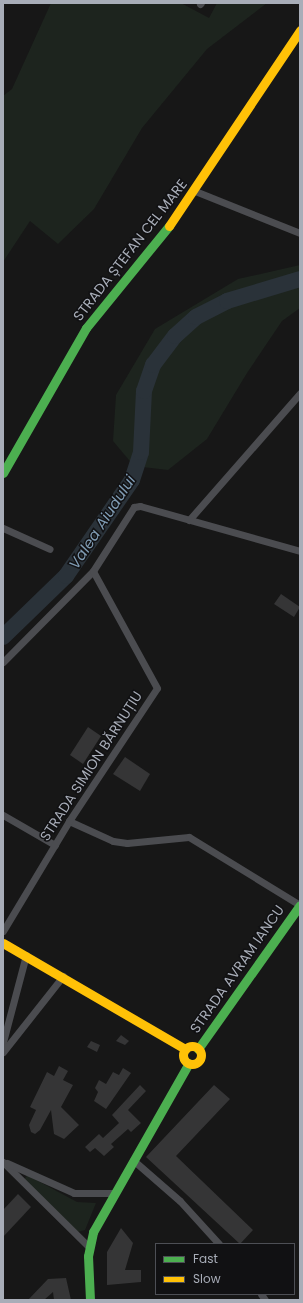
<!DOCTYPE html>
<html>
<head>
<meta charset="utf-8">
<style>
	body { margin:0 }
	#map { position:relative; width:303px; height:1303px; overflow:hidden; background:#171717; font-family:Poppins,sans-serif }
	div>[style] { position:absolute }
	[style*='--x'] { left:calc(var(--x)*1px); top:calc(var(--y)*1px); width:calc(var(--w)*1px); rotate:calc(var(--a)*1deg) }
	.green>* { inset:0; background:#1d241e }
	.river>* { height:16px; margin:-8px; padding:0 8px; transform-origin:8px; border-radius:8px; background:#2a3239 }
	.building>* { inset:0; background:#353536 }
	.street>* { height:7px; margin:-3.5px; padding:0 3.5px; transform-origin:3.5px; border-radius:3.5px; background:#4b4c50 }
	.fast>* { height:9px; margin:-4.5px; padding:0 4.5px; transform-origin:4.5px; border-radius:4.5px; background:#4caf50 }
	.slow>* { height:9px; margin:-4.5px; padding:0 4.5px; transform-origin:4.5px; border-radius:4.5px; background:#ffc107 }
	.slow>.ring { margin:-4.5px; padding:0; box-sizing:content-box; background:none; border:9px solid #ffc107; border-radius:50% }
	span { translate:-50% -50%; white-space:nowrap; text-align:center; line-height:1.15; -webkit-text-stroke:3px #111113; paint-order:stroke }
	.street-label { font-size:14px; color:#a8adb8 }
	.water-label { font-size:15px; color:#7f9bb3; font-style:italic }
	.frame { position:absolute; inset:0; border:4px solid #a8adb8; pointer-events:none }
	.legend { position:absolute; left:155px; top:1243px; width:140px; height:52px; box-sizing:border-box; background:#111113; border:1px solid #4d4f55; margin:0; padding:5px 7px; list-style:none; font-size:12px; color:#a8adb8 }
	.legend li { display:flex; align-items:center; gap:8px; height:20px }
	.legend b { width:20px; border:1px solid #4d4f55 }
</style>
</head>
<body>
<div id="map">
	<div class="green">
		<div style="clip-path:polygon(51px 3px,181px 3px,209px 18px,217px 3px,267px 3px,207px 49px,142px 128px,94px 209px,58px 244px,30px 221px,3px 262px,3px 96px,12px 89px)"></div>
		<div style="clip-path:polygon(300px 265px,300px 308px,282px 321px,247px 373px,207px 439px,168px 470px,134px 466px,113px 441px,116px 395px,155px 329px,238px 279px)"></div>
		<div style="clip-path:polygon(27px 1175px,77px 1202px,96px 1203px,85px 1230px,78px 1232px,24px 1180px)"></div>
	</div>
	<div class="river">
		<div style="--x:3;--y:637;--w:88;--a:-44.1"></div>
		<div style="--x:66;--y:576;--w:116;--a:-55.5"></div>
		<div style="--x:132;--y:480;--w:29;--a:-72"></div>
		<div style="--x:141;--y:452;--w:61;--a:-87.2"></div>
		<div style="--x:144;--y:391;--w:28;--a:-71"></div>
		<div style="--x:153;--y:365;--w:36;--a:-53"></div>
		<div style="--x:175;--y:336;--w:28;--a:-42"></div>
		<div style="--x:196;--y:317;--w:35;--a:-27"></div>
		<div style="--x:227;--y:301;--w:76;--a:-16.8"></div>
	</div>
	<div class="building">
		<div style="clip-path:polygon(281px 594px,300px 607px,294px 617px,274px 604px)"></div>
		<div style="clip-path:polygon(88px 727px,101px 736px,83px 764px,70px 755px)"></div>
		<div style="clip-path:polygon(125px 757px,150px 774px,140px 791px,113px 774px)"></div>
		<div style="clip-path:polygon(121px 1035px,129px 1041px,125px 1045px,116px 1041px)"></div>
		<div style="clip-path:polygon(91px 1041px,100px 1045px,97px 1052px,87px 1047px)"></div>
		<div style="clip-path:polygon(59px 1066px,68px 1071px,63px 1080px,73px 1085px,61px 1107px,79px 1125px,64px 1139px,54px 1134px,51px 1110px,40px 1130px,35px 1134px,31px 1132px,29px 1125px,36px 1110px,30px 1107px,47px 1072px,54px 1076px)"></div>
		<div style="clip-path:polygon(123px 1068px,131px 1073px,106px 1109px,94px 1101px,98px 1092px,95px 1088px,99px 1080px,106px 1084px,113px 1072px,119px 1075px)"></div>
		<div style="clip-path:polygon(140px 1085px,146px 1091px,128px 1110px,141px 1123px,131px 1132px,128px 1129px,111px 1144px,114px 1147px,104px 1156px,95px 1148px,90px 1152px,85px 1147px,99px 1134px,103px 1138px,119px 1123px,112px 1115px)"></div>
		<div style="clip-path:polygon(214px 1085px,230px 1099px,176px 1156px,253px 1230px,240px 1244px,146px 1157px)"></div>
		<div style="clip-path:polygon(18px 1194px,31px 1207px,3px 1237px,3px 1210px)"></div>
		<div style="clip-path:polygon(121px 1228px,133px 1243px,125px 1270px,141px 1270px,141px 1282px,107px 1285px,107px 1252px)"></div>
		<div style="clip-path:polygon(66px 1278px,71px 1300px,54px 1300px,53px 1292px,44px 1300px,28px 1300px,48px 1279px)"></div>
	</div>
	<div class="street">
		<div style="--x:200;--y:4;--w:1;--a:-45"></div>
		<div style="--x:195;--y:191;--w:113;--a:21.8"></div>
		<div style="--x:189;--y:520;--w:169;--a:-48.8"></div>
		<div style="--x:3;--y:528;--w:51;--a:24.1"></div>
		<div style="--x:3;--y:662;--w:128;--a:-45.3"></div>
		<div style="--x:93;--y:571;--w:76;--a:-57.4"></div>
		<div style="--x:134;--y:507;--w:6;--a:-9"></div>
		<div style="--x:140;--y:506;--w:166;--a:15.7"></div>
		<div style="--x:3;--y:815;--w:60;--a:30"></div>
		<div style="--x:69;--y:821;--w:48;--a:24.4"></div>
		<div style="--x:113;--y:841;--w:14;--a:8"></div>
		<div style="--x:127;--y:843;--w:62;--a:-5.5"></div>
		<div style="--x:189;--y:837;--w:130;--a:31.5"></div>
		<div style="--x:3;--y:931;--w:128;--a:-59"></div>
		<div style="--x:69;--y:821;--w:159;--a:-56.5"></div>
		<div style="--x:157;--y:688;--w:133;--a:-118.7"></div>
		<div style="--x:3;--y:1042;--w:90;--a:-75.2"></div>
		<div style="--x:3;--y:1052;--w:97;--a:-51.7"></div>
		<div style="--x:133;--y:1160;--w:62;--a:41.1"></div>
		<div style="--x:180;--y:1201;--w:58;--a:47.8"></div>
		<div style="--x:3;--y:1162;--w:121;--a:44.7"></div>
		<div style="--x:7;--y:1163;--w:73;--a:24.1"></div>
		<div style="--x:74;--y:1193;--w:39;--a:0"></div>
		<div style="--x:261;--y:1294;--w:7;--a:56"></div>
	</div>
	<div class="fast">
		<div style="--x:3;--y:473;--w:167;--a:-60.2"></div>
		<div style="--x:86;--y:328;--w:132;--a:-50.9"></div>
		<div style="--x:198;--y:1049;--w:176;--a:-54.7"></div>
		<div style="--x:90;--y:1300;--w:44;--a:-92.6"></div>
		<div style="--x:88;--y:1256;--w:25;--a:-78"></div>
		<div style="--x:93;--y:1232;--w:194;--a:-60.4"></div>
	</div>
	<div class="slow">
		<div style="--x:169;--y:226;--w:236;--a:-56.2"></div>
		<div style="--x:3;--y:943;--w:211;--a:30.2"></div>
		<div class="ring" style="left:183px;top:1046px;width:9px;height:9px"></div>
	</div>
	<div class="street-label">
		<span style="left:130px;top:250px;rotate:-52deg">STRADA ȘTEFAN CEL MARE</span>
		<span style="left:91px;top:766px;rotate:-57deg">STRADA SIMION BĂRNUȚIU</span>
		<span style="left:237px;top:969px;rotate:-55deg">STRADA AVRAM IANCU</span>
	</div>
	<div class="water-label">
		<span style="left:102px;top:522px;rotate:-57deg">Valea Aiudului</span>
	</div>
	<div class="frame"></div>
	<ul class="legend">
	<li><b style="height:5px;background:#4caf50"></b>Fast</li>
	<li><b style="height:5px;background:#ffc107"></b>Slow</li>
	</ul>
</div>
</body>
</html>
